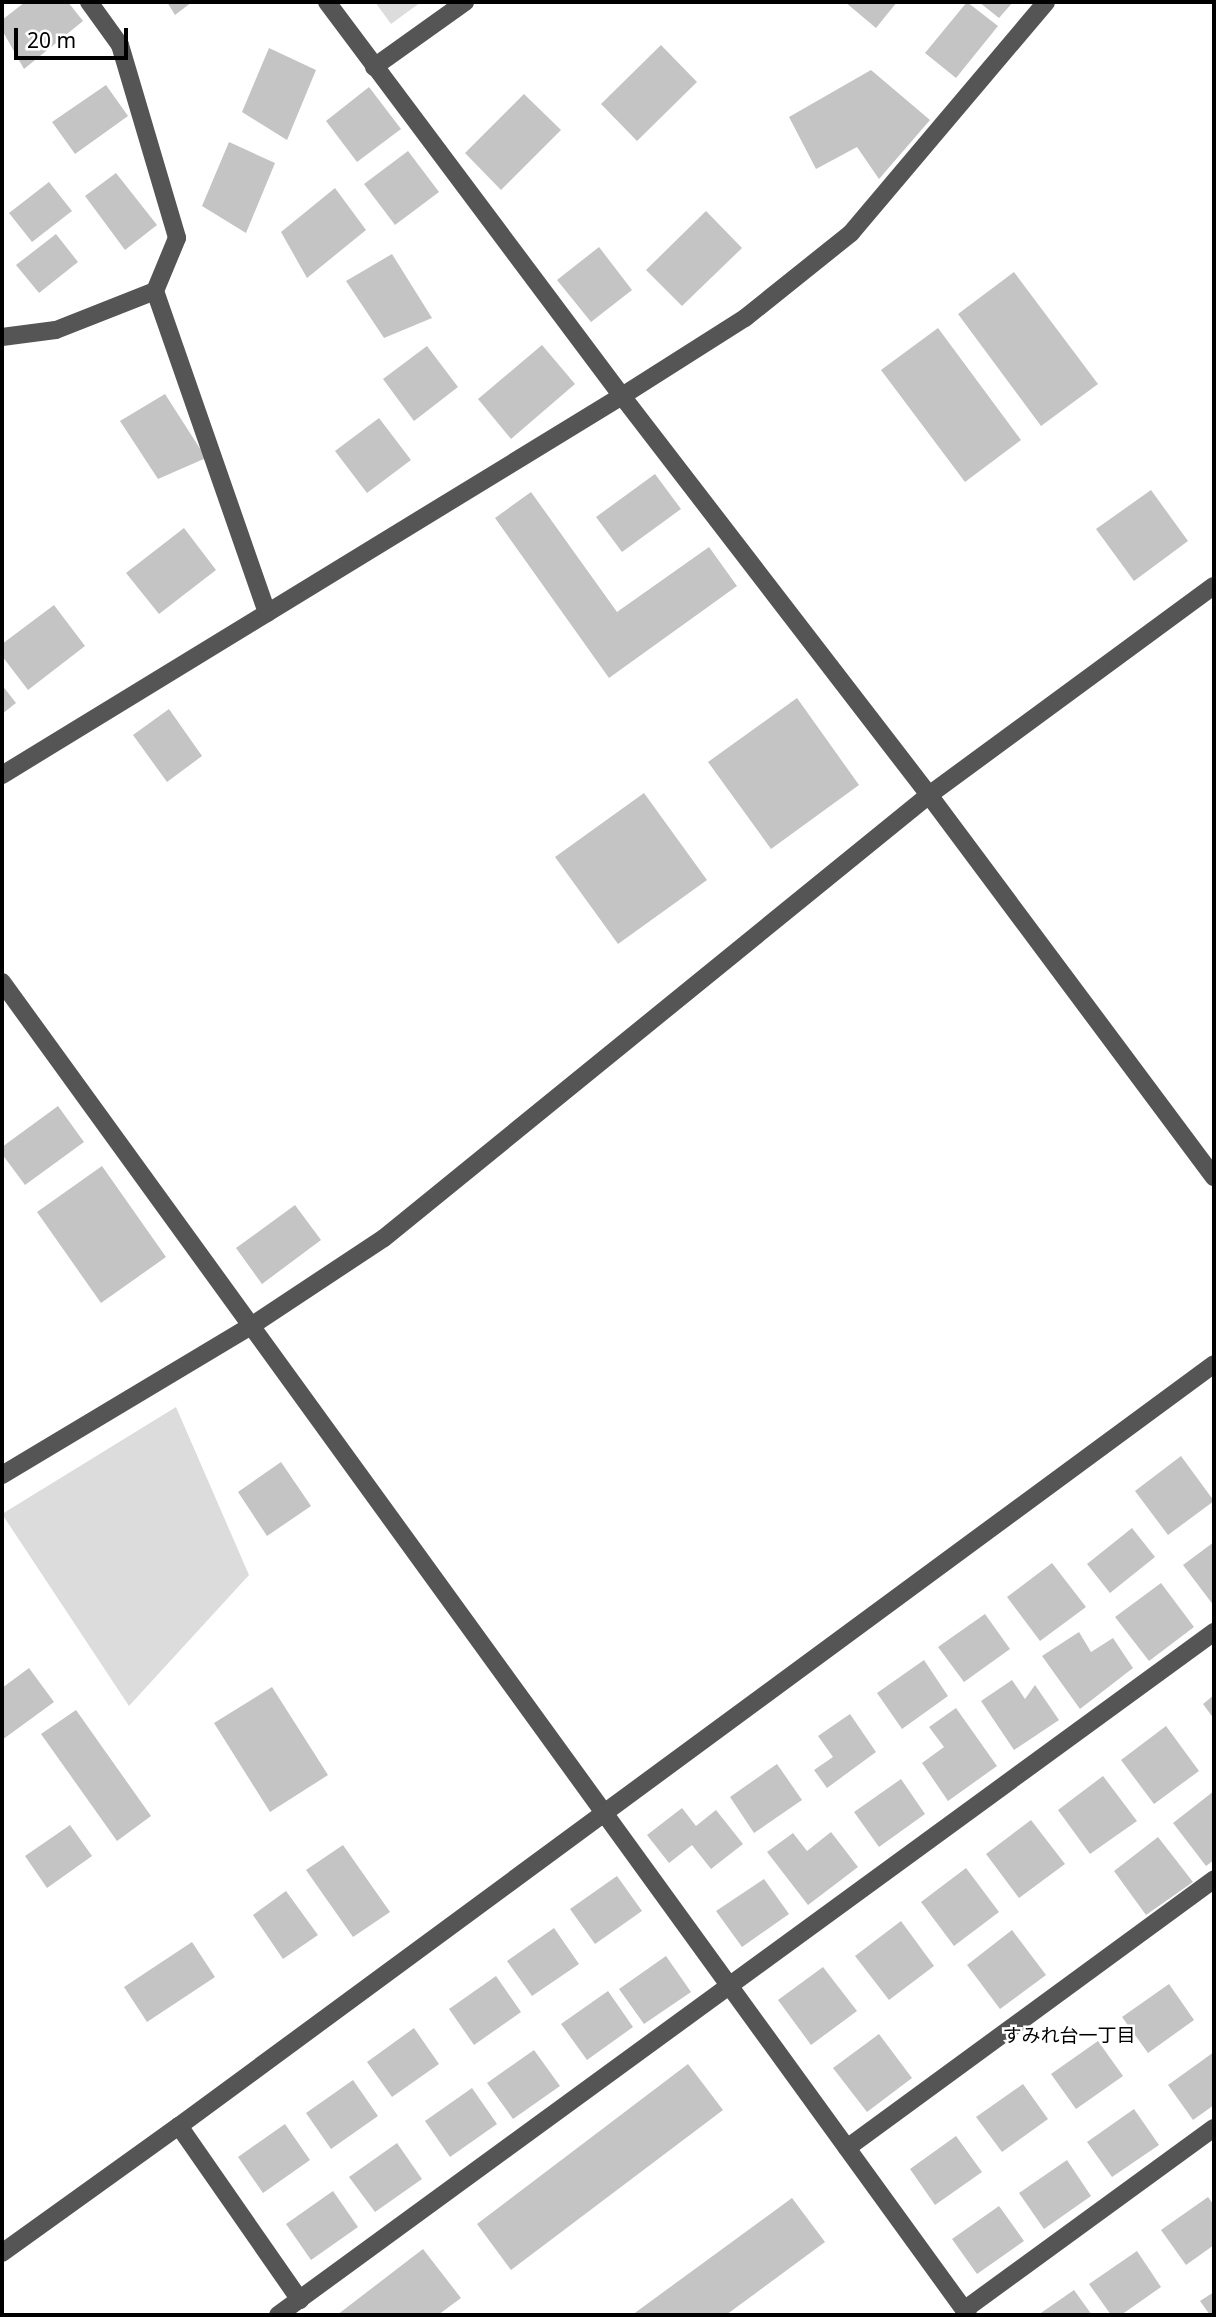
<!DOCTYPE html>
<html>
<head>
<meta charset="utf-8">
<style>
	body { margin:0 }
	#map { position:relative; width:1216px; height:2317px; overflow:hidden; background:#fff; font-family:"Noto Sans","Noto Sans JP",sans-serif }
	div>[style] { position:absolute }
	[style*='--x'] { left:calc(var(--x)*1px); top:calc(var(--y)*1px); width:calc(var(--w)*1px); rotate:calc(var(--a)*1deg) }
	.green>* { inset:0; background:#dcdcdc }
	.building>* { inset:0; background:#c4c4c4 }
	.minor>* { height:18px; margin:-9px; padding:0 9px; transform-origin:9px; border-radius:9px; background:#555 }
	span { translate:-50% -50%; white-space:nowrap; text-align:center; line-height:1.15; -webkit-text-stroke:5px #fff; paint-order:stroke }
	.neighbourhood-label { font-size:19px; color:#000 }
	.frame { position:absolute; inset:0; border:4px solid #000; pointer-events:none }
	.scale { position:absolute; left:14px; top:28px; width:114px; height:32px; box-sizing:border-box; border:4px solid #000; border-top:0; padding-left:9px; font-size:21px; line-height:24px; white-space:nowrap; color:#000; -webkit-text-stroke:5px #fff; paint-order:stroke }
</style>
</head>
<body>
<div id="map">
	<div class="green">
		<div style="clip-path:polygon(375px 2px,421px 2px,391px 24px)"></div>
		<div style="clip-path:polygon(176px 1407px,249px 1575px,129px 1706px,2px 1514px)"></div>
	</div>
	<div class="building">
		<div style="clip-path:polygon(25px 2px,68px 2px,83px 21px,24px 69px,2px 30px,2px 20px)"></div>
		<div style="clip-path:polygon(167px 2px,192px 2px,175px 15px)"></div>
		<div style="clip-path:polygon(845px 2px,897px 2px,876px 28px)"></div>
		<div style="clip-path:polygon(967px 2px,998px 26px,956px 78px,925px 53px)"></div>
		<div style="clip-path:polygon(979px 2px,1013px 2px,999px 18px)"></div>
		<div style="clip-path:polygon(661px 45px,697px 82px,637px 141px,601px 104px)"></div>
		<div style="clip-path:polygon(269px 48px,316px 70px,287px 140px,242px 112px)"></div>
		<div style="clip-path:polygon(871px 70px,930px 120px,879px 179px,857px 147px,816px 169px,789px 117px)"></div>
		<div style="clip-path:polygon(106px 85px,128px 116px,75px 154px,52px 122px)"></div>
		<div style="clip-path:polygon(369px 87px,401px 129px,357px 162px,326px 121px)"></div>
		<div style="clip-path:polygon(524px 94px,561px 130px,501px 190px,465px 153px)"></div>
		<div style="clip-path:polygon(229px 142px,275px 163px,246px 233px,202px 206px)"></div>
		<div style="clip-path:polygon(408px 151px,439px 192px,395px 225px,364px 184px)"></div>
		<div style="clip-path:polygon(116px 173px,157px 225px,125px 250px,85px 196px)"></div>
		<div style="clip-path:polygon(49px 182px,72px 211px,32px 242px,9px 213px)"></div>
		<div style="clip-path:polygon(335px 188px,366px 230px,307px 278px,281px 232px)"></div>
		<div style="clip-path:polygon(706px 211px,742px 248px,682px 306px,646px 270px)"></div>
		<div style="clip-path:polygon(56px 234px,78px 262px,39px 293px,16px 265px)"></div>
		<div style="clip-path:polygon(599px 247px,632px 290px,591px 322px,557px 280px)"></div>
		<div style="clip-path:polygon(392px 254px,432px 318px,384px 338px,346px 281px)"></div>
		<div style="clip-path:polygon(1014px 272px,1098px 384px,1041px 426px,958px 314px)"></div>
		<div style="clip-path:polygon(938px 328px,1021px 440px,965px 482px,881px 370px)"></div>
		<div style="clip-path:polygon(542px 345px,575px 384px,511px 439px,478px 399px)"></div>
		<div style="clip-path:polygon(427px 346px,458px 387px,414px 421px,383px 379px)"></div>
		<div style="clip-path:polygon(165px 394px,206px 458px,158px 479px,120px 421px)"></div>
		<div style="clip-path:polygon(379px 418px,411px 460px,367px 493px,335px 451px)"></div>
		<div style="clip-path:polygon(655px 474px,681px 509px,622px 552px,596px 517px)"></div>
		<div style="clip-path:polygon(1151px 490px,1188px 541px,1134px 581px,1096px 529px)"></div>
		<div style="clip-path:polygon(531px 492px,617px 612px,709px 547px,737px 586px,609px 678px,495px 518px)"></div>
		<div style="clip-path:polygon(184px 528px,216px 570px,159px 614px,126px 573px)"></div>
		<div style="clip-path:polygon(54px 605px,85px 646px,28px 690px,2px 656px,2px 644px)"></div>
		<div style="clip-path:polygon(2px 685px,16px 703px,2px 714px)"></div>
		<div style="clip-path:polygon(797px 698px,859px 785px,771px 849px,708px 762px)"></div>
		<div style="clip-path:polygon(169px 709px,202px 756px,167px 782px,133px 735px)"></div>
		<div style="clip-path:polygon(644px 793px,707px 880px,618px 944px,555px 857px)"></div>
		<div style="clip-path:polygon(58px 1106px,84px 1142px,25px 1185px,2px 1154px,2px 1147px)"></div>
		<div style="clip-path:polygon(102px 1166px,166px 1257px,101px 1303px,37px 1212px)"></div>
		<div style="clip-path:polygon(295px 1205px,321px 1240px,262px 1284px,236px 1248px)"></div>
		<div style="clip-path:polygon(1181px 1456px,1214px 1501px,1168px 1535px,1135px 1491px)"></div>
		<div style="clip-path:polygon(281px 1462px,311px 1506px,267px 1536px,238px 1492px)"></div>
		<div style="clip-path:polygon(1132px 1528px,1155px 1557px,1110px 1593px,1087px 1564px)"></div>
		<div style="clip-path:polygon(1214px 1542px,1214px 1606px,1183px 1565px)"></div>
		<div style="clip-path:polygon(1052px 1563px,1086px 1607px,1040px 1641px,1007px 1597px)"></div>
		<div style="clip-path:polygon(1161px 1583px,1194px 1627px,1149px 1661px,1115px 1617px)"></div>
		<div style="clip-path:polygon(985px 1614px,1010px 1649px,964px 1682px,938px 1647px)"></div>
		<div style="clip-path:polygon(1079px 1632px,1091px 1652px,1113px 1638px,1133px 1668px,1080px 1709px,1042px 1656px)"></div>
		<div style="clip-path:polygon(924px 1660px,948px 1696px,902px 1729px,877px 1693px)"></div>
		<div style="clip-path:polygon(29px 1668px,54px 1702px,2px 1740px,2px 1688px)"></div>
		<div style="clip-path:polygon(1012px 1680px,1025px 1699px,1035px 1685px,1059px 1720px,1014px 1750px,981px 1701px)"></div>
		<div style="clip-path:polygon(272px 1687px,328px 1775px,270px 1812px,214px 1723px)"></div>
		<div style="clip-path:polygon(1214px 1695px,1214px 1719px,1203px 1704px)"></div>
		<div style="clip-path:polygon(956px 1708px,997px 1766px,948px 1801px,922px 1763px,944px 1747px,929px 1727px)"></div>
		<div style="clip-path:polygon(76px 1710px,151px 1816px,117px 1841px,41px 1734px)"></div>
		<div style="clip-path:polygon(850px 1714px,876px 1752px,827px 1788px,814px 1770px,833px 1757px,818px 1736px)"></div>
		<div style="clip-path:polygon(1166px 1726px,1199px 1771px,1154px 1804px,1121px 1760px)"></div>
		<div style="clip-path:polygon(777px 1764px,802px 1800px,754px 1833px,730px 1797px)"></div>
		<div style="clip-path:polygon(1103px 1776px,1137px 1821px,1090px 1854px,1058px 1810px)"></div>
		<div style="clip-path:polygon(901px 1779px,925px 1814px,879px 1847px,854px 1812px)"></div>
		<div style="clip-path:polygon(1214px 1791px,1214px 1860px,1206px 1866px,1173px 1823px)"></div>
		<div style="clip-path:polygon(682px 1808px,696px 1826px,716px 1810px,743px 1844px,711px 1869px,692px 1845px,669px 1863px,647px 1835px)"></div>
		<div style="clip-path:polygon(1031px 1820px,1065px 1864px,1019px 1898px,986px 1854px)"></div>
		<div style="clip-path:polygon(70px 1825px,92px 1856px,47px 1888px,25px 1856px)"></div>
		<div style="clip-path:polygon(831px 1832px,858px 1867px,808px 1905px,767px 1852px,793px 1833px,807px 1851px)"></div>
		<div style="clip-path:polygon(1158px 1837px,1193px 1882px,1146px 1915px,1114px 1871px)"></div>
		<div style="clip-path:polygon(343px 1845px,390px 1912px,353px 1937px,306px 1870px)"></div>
		<div style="clip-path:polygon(966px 1868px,999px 1912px,954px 1946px,921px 1902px)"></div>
		<div style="clip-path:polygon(617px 1876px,642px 1911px,595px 1944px,570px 1909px)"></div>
		<div style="clip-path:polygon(764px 1879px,789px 1914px,742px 1947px,716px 1911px)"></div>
		<div style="clip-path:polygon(286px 1891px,318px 1935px,283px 1959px,253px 1915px)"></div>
		<div style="clip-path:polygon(901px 1921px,934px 1966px,889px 2000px,855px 1956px)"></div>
		<div style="clip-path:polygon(554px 1928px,579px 1964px,532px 1996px,507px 1961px)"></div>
		<div style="clip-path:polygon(1012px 1930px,1046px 1975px,1000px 2009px,967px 1965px)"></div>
		<div style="clip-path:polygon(192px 1942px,215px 1977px,147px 2022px,124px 1987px)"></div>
		<div style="clip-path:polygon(666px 1956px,691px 1992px,644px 2024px,619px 1989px)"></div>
		<div style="clip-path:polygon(823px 1967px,857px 2011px,811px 2045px,778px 2000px)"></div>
		<div style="clip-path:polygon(496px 1976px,521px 2012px,474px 2045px,449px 2009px)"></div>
		<div style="clip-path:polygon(1169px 1984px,1194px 2020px,1148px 2053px,1122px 2017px)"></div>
		<div style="clip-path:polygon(608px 1991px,633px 2027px,587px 2060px,561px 2024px)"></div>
		<div style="clip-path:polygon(414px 2028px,439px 2064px,392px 2097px,367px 2062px)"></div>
		<div style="clip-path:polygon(879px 2034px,912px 2078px,867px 2112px,833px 2068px)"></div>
		<div style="clip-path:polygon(1098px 2041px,1123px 2076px,1076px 2109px,1051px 2074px)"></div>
		<div style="clip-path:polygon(534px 2050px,560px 2086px,513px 2119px,487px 2083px)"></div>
		<div style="clip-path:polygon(1214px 2052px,1214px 2105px,1193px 2120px,1168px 2085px)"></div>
		<div style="clip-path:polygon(688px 2064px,723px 2110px,511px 2270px,477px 2224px)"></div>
		<div style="clip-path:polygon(353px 2080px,378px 2116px,331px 2149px,306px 2113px)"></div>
		<div style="clip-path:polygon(1023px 2084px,1048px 2119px,1002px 2152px,976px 2117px)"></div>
		<div style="clip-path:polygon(472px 2088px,497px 2124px,450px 2157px,425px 2121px)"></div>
		<div style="clip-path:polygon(1134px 2109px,1159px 2145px,1112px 2177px,1087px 2142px)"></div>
		<div style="clip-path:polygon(285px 2124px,310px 2160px,263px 2193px,238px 2157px)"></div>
		<div style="clip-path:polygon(956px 2136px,982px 2172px,935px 2205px,910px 2169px)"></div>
		<div style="clip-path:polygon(397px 2143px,422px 2179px,375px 2212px,349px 2177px)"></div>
		<div style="clip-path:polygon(1067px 2160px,1091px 2196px,1044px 2229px,1019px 2193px)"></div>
		<div style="clip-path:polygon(333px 2191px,358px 2227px,311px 2260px,286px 2224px)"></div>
		<div style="clip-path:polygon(1208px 2197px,1214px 2205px,1214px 2245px,1186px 2265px,1161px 2230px)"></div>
		<div style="clip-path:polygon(792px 2198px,825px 2242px,726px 2315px,632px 2315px)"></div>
		<div style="clip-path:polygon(999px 2206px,1024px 2241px,977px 2274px,952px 2239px)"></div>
		<div style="clip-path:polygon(423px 2249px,461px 2298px,438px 2315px,337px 2315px)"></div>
		<div style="clip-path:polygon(1137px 2251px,1161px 2287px,1121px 2315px,1111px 2315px,1089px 2284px)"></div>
		<div style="clip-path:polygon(1074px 2290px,1092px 2315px,1038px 2315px)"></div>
		<div style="clip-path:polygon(1214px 2292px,1214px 2315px,1210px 2315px,1200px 2301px)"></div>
	</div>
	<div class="minor">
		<div style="--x:89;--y:2;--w:53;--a:54.2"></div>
		<div style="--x:120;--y:45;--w:201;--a:73.5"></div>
		<div style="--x:177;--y:238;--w:57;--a:112.5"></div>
		<div style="--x:155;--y:291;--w:341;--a:70.8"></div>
		<div style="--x:327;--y:2;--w:492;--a:53.2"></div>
		<div style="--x:622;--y:396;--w:503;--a:52.42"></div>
		<div style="--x:929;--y:795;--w:477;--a:53.3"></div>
		<div style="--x:374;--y:67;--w:112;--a:-35.5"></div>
		<div style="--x:2;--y:337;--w:54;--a:-7.4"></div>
		<div style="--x:56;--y:330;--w:106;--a:-21.5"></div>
		<div style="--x:2;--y:775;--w:727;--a:-31.44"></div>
		<div style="--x:622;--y:396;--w:146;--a:-32.4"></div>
		<div style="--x:745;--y:318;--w:136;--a:-38.7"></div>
		<div style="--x:851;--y:233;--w:302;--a:-49.8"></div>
		<div style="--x:2;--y:982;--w:1646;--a:54.07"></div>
		<div style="--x:2;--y:1475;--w:290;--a:-30.9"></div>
		<div style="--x:251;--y:1326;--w:159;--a:-33.5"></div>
		<div style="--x:384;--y:1238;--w:702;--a:-39.11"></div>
		<div style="--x:929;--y:795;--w:353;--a:-36.3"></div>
		<div style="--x:179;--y:2126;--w:212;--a:55.2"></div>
		<div style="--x:847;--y:2148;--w:455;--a:-36.2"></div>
		<div style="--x:2;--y:2253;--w:218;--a:-35.7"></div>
		<div style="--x:179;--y:2126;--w:1285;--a:-36.36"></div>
		<div style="--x:964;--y:2310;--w:309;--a:-36.1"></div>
		<div style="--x:278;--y:2315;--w:1159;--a:-36.12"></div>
	</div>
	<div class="neighbourhood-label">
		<span style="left:1069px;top:2036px">すみれ台一丁目</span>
	</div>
	<div class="frame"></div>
	<div class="scale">20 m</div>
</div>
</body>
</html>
